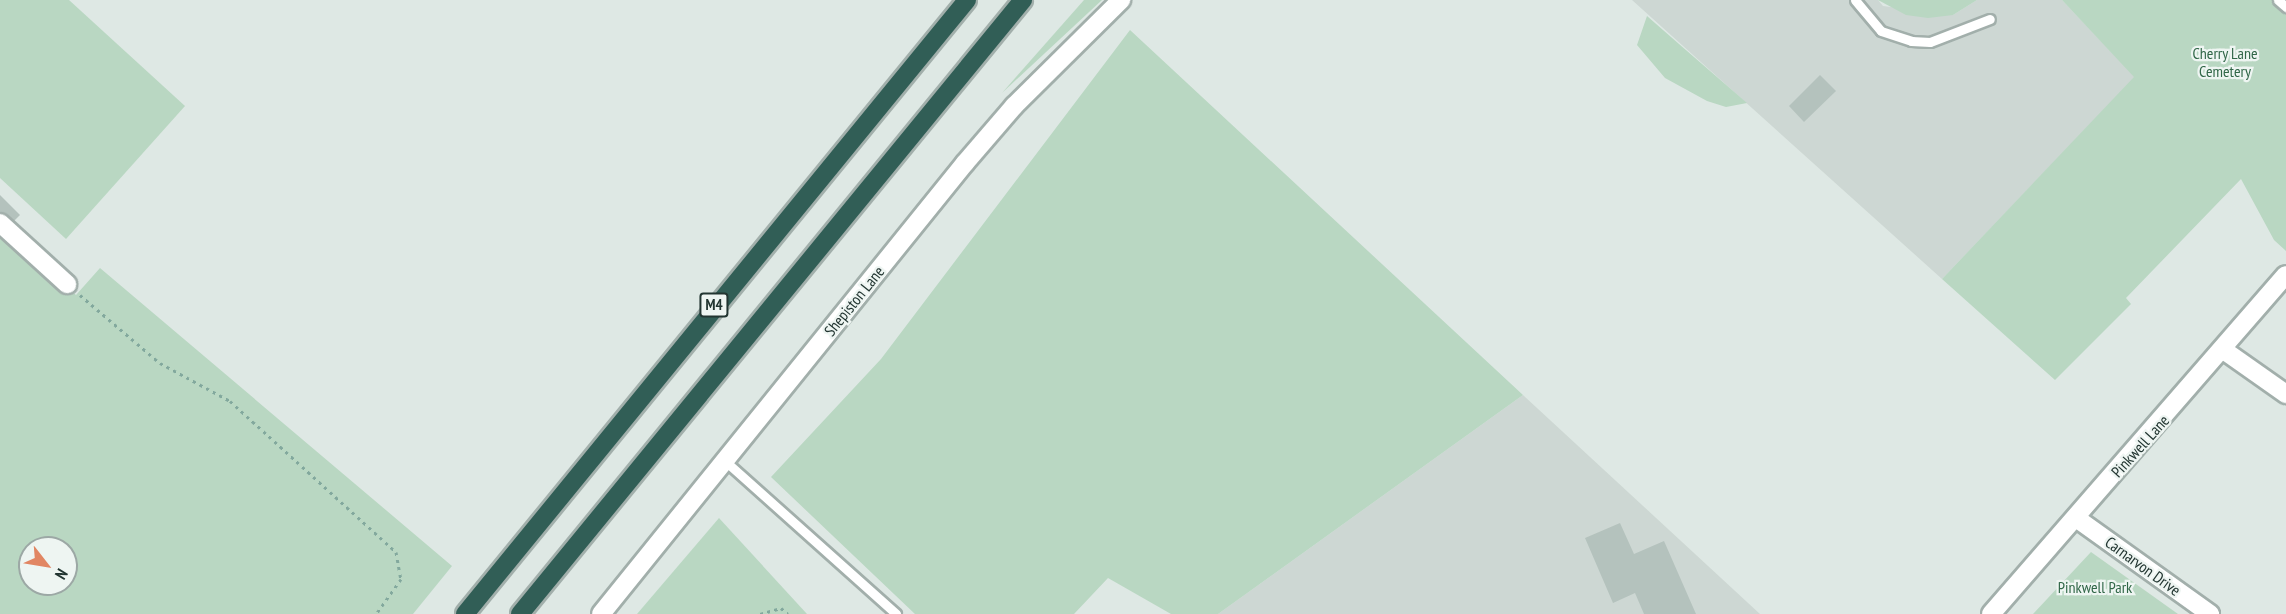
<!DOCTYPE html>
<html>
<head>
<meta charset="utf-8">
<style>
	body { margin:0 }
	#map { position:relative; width:2286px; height:614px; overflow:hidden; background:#dee8e4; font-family:"PT Sans Narrow",sans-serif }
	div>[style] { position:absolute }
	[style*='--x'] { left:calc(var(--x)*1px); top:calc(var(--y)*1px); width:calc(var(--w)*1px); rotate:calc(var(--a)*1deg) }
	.built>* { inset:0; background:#cdd7d3 }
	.green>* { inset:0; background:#b9d7c2 }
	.building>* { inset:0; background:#b4c2bd }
	.path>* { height:3px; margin-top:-1.5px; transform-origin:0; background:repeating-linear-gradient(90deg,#82a89d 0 3px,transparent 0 7.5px) }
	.roads { filter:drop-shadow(2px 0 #a2afab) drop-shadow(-2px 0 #a2afab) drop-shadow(0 2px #a2afab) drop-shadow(0 -2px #a2afab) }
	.lane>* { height:9px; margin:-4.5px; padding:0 4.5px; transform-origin:4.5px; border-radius:4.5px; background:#fff }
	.street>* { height:18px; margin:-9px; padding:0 9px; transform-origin:9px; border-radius:9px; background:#fff }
	.secondary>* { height:18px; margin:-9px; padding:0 9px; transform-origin:9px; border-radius:9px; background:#fff }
	.highway>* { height:18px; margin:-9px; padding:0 9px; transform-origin:9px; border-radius:9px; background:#315e56 }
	span { translate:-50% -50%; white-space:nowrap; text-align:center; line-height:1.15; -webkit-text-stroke:4.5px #eef5f2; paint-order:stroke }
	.shield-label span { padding:2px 4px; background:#eef5f2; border:2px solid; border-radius:4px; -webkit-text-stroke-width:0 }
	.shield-label { font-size:15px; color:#223531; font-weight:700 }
	.park-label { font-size:16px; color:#316748 }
	.street-label { font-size:16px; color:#223531 }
	.north { position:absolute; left:18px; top:536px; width:60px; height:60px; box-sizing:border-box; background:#eef5f2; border:2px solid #9ca8a5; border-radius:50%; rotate:121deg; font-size:16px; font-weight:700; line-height:24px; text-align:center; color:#223531 }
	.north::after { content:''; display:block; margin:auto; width:21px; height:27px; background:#e18663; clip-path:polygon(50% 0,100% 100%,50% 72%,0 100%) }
</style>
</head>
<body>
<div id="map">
	<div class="built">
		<div style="clip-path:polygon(1632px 0,1878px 0,1883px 6px,1953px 15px,1977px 0,2062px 0,2135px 77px,1942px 279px)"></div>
		<div style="clip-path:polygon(1523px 395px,1760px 614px,1218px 614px)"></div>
	</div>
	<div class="green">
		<div style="clip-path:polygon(0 0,69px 0,185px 106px,66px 239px,0 178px)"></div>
		<div style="clip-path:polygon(1084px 0,1102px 0,1002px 93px)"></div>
		<div style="clip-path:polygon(1878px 0,1977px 0,1953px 15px,1928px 18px,1906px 15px)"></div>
		<div style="clip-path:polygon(2062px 0,2286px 0,2286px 251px,2274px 240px,2241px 179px,2126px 298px,2131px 304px,2055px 380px,1942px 279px,2134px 77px)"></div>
		<div style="clip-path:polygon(1647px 16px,1679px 44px,1747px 103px,1726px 107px,1707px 101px,1665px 78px,1637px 45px)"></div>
		<div style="clip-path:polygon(1130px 30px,1523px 395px,1218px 614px,1171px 614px,1108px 578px,1074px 614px,915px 614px,771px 477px,881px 359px)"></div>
		<div style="clip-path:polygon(evenodd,0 228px,76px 295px,100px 268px,452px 566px,413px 614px,0 614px,0 228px,30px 548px,66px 548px,66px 584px,30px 584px,30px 548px)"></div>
		<div style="clip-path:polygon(719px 518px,807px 614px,637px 614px)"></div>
		<div style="clip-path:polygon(2091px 552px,2178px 614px,2033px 614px)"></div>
	</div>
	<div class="building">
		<div style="clip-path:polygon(1820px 75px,1836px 91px,1804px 122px,1789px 106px)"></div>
		<div style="clip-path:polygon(0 195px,20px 215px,14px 221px,0 212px)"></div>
		<div style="clip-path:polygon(1620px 523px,1634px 554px,1664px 541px,1696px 614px,1644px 614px,1635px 593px,1613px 603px,1585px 538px)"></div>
	</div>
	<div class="path">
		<div style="--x:80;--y:295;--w:105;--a:40.4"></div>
		<div style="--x:160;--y:363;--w:80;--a:28.5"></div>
		<div style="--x:230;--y:401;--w:224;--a:42.3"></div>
		<div style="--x:396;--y:552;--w:27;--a:80"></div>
		<div style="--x:401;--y:579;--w:43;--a:125.5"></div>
		<div style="--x:760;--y:614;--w:22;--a:-16"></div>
		<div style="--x:781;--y:608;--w:9;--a:41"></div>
	</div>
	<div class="roads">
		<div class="lane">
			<div style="--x:1855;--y:0;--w:40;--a:50"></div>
			<div style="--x:1881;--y:31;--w:32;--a:18"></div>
			<div style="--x:1911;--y:41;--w:19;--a:3"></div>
			<div style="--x:1930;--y:42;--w:64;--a:-21"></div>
			<div style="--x:2278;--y:0;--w:11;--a:41"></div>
			<div style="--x:724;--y:460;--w:231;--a:41.8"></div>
		</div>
		<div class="street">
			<div style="--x:0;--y:223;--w:91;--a:42.3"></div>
			<div style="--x:2225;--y:351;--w:75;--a:35.2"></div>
			<div style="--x:2076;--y:518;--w:165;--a:35.6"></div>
			<div style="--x:1991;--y:614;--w:449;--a:-49"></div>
		</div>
		<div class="secondary">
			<div style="--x:601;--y:614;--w:580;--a:-51.09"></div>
			<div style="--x:965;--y:163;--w:75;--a:-49.3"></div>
			<div style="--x:1014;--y:106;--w:151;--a:-44.7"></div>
		</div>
		<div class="highway">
			<div style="--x:465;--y:614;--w:793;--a:-50.73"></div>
			<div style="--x:520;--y:614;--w:794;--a:-50.68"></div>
		</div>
	</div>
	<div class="shield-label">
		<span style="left:714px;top:305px">M4</span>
	</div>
	<div class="park-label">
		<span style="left:2225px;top:62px">Cherry Lane<br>Cemetery</span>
		<span style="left:2095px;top:587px">Pinkwell Park</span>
	</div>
	<div class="street-label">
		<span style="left:854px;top:301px;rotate:-51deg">Shepiston Lane</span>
		<span style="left:2140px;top:446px;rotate:-48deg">Pinkwell Lane</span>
		<span style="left:2143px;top:566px;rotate:36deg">Carnarvon Drive</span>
	</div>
	<div class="north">N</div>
</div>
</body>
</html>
